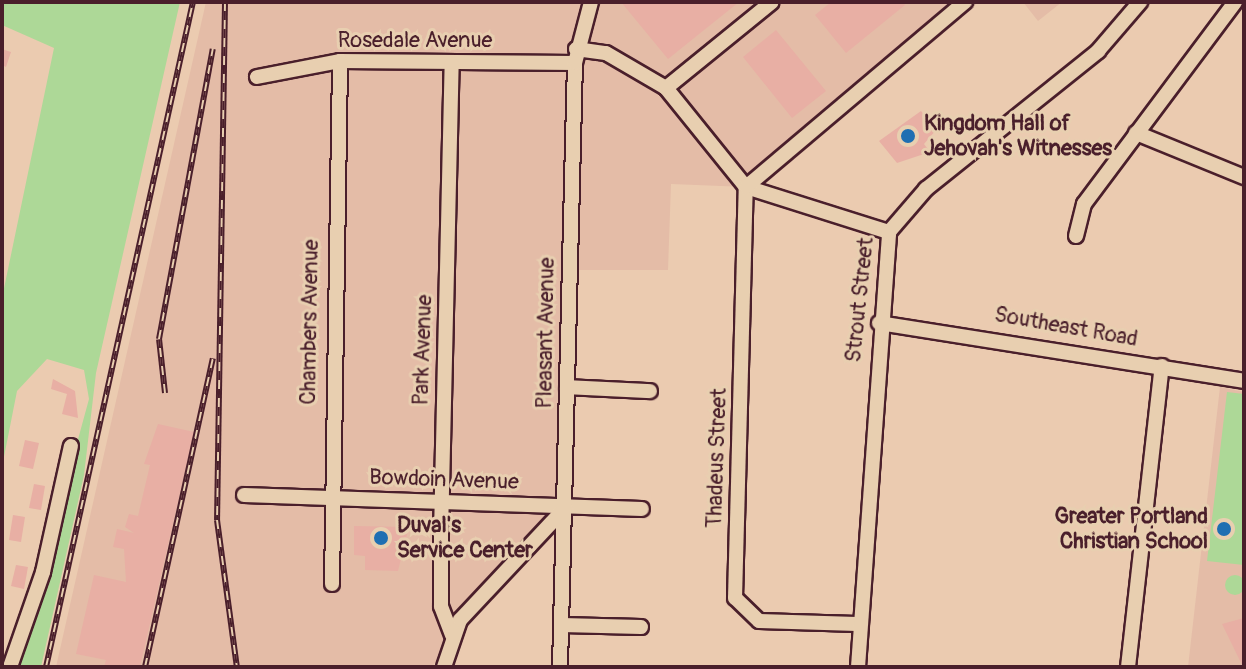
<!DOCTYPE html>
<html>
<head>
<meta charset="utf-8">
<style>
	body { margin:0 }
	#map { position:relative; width:1246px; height:669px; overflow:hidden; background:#ebcbb0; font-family:Pangolin,sans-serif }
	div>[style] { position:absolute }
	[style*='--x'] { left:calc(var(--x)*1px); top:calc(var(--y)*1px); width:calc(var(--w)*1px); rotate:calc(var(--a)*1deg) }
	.built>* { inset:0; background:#e4bca7 }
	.green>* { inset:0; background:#add897 }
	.round { border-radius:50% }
	.building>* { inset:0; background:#e8afa4 }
	.roads { filter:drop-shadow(2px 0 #4a1f2b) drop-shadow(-2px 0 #4a1f2b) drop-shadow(0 2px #4a1f2b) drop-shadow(0 -2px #4a1f2b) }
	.minor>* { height:14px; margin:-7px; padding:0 7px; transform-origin:7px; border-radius:7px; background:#e8cfb0 }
	.rail>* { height:6px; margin-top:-3px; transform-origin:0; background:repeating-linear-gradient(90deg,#e8cfb0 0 9px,#4a1f2b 0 18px); box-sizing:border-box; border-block:2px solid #4a1f2b }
	.dots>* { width:22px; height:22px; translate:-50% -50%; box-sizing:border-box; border:4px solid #e8cfb0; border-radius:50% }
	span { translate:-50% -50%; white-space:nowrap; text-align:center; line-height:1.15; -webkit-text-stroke:6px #e8cfb0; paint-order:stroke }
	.street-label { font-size:22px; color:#4a1f2b }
	.poi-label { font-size:22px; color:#4a1f2b; font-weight:700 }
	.left { translate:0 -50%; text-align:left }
	.right { translate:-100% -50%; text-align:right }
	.frame { position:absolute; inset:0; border:4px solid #4a1f2b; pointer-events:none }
</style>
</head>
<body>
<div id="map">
	<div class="built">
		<div style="clip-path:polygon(206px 2px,979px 2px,746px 187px,671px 184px,668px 270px,570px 270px,565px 508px,486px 589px,432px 667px,56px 667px)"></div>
		<div style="clip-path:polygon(1023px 2px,1062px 2px,1038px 21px)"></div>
		<div style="clip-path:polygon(1220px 387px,1244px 392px,1244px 667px,1188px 667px)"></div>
	</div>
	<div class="green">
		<div style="clip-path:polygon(2px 2px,180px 2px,96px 373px,84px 475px,41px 667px,16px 667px,89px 399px,84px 370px,47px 359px,17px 391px,2px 467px,2px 298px,54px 48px,2px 25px)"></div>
		<div style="clip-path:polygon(1227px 392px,1244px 394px,1244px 565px,1207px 561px)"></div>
		<div class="round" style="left:1225px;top:575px;width:20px;height:20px"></div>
	</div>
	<div class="building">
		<div style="clip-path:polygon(621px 2px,739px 2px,668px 59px)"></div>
		<div style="clip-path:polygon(831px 2px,903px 2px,905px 5px,846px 53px,815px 15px)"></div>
		<div style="clip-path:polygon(776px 30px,826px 91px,792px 118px,743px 57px)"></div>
		<div style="clip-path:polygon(2px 49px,11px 52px,6px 67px,2px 65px)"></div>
		<div style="clip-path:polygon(921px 111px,936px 130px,924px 144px,930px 152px,897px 163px,879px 141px)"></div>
		<div style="clip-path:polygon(53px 379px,75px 391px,78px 418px,62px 414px,67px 394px,51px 389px)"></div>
		<div style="clip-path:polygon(158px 424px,194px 432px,140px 667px,104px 667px,106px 660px,76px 654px,94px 575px,126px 582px,124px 549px,113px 547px,117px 529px,134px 533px,125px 527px,129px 514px,138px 516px,150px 465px,144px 464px)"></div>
		<div style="clip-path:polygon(25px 440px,39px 443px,33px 469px,19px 466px)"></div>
		<div style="clip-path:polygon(34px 484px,45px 486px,41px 510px,29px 508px)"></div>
		<div style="clip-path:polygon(13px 515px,25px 517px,21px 542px,9px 540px)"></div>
		<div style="clip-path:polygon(354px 526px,409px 527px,398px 571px,365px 570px,365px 556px,354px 555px)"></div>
		<div style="clip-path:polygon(16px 565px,28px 567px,24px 589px,11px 586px)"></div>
		<div style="clip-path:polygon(1244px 618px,1244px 667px,1243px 667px,1222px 624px)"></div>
	</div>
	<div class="roads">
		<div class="minor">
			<div style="--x:576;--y:49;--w:30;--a:8"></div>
			<div style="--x:606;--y:53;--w:69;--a:30.3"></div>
			<div style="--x:666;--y:88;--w:127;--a:51.1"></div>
			<div style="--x:746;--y:187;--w:150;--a:17.5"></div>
			<div style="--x:257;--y:77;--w:85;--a:-10.9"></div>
			<div style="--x:340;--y:61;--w:235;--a:0.5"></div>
			<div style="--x:666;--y:88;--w:136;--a:-39.1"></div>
			<div style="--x:1136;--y:133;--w:117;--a:22.2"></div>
			<div style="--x:1076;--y:236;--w:33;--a:-76"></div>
			<div style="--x:1084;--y:204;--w:252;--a:-53.2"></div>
			<div style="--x:879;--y:323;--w:370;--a:9"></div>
			<div style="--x:567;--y:387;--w:83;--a:2.8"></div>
			<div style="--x:244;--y:495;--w:398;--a:2"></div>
			<div style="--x:332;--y:584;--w:523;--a:-89.12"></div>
			<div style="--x:857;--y:624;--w:98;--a:-178.2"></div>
			<div style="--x:759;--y:621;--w:33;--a:-136"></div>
			<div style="--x:735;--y:598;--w:411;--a:-88.5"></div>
			<div style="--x:746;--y:187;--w:287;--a:-40.2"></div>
			<div style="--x:562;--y:625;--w:79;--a:1.5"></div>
			<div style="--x:452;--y:635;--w:31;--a:-111"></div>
			<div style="--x:441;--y:606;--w:72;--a:-90"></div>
			<div style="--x:441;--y:534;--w:470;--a:-88.7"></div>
			<div style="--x:10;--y:667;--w:101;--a:-70.8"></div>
			<div style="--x:43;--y:572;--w:129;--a:-77.5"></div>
			<div style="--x:444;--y:667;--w:50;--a:-71.2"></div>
			<div style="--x:460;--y:620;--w:154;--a:-46.8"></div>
			<div style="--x:560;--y:667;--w:604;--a:-88.58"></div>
			<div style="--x:575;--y:63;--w:63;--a:-75.3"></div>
			<div style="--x:858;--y:667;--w:436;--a:-85.9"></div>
			<div style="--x:889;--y:232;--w:57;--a:-49.3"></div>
			<div style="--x:926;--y:189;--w:221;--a:-38.7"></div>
			<div style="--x:1098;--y:51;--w:65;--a:-49.4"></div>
			<div style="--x:1128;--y:667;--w:303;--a:-83.6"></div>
		</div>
	</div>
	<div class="rail">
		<div style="--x:225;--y:2;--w:518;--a:90.88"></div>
		<div style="--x:217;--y:520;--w:148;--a:82.3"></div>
		<div style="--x:165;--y:393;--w:54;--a:-96.3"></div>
		<div style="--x:159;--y:339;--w:295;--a:-79.5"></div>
		<div style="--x:46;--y:667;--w:681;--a:-77.54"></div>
		<div style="--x:145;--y:667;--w:316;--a:-77.6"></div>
	</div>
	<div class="dots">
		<div style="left:908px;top:136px;background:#1f6fb2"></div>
		<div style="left:1224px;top:529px;background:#1f6fb2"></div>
		<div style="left:381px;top:538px;background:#1f6fb2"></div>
	</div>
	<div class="street-label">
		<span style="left:415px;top:41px">Rosedale Avenue</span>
		<span style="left:860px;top:300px;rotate:-84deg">Strout Street</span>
		<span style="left:310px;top:322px;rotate:-89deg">Chambers Avenue</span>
		<span style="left:1066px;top:327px;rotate:10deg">Southeast Road</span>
		<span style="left:546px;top:333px;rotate:-89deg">Pleasant Avenue</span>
		<span style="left:423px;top:350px;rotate:-88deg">Park Avenue</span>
		<span style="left:717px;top:458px;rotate:-88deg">Thadeus Street</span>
		<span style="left:444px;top:480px;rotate:2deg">Bowdoin Avenue</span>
	</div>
	<div class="poi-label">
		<span class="left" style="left:924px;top:136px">Kingdom Hall of<br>Jehovah's Witnesses</span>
		<span class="right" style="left:1208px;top:529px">Greater Portland<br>Christian School</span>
		<span class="left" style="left:397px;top:538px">Duval's<br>Service Center</span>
	</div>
	<div class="frame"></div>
</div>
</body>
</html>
